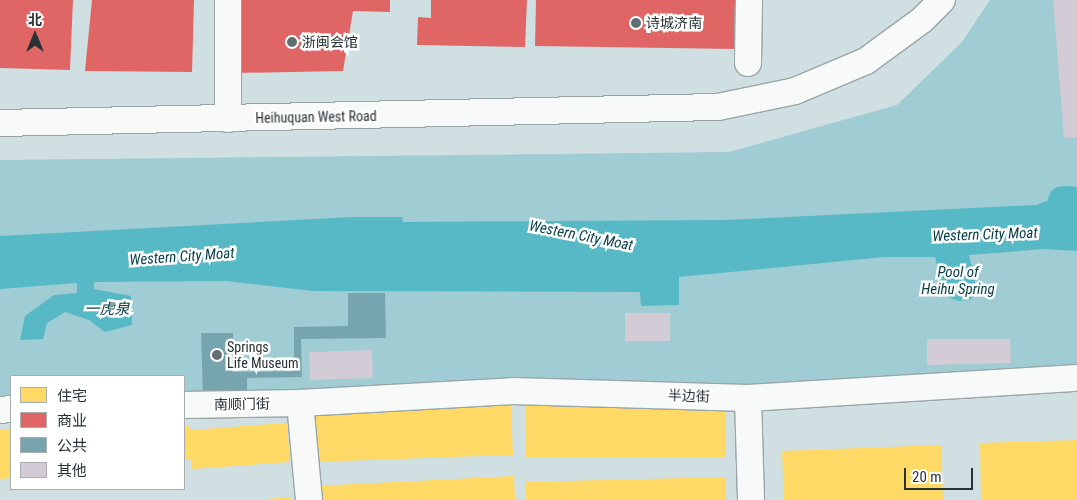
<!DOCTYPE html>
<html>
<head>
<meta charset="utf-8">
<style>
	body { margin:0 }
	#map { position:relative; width:1077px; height:500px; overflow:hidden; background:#d0dfe1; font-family:"Roboto Condensed","Noto Sans SC",sans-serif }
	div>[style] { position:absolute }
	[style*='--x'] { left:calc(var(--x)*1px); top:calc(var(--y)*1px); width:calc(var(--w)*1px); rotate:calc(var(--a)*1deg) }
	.green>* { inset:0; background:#a0ccd3 }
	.water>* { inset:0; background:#57b9c6 }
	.homes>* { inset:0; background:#ffd966 }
	.shops>* { inset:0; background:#e06666 }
	.public>* { inset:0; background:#76a5af }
	.building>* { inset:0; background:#d3cbd6 }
	.roads { filter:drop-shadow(1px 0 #99a5a7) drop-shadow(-1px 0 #99a5a7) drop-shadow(0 1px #99a5a7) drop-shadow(0 -1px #99a5a7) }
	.minor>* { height:26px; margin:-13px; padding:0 13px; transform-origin:13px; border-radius:13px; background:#f8fafa }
	.dots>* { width:14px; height:14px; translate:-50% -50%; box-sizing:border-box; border:2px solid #fff; border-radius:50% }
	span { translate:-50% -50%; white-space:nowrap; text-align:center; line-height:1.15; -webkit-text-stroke:5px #fff; paint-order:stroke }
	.poi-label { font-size:14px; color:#273234 }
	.left { translate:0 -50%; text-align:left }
	.street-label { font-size:14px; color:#273234 }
	.water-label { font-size:15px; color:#043e45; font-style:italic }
	.legend { position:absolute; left:10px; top:375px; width:175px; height:115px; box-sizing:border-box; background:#fff; border:1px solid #a9adae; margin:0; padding:6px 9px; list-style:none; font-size:15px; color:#273234 }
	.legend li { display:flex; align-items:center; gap:10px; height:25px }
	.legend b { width:25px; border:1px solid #a9adae }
	.north { position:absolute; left:10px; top:10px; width:50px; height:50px; -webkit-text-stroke:4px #fff; paint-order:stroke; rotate:0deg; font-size:14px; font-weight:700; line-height:20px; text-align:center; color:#273234 }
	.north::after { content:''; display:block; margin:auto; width:18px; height:22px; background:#273234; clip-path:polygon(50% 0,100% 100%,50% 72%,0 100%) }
	.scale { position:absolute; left:904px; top:468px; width:69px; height:22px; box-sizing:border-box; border:2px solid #273234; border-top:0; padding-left:6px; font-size:15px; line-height:18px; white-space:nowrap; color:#273234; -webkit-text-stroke:4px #fff; paint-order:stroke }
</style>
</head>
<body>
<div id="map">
	<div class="green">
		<div style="clip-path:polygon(990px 0,1077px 0,1077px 375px,920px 385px,184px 401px,184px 376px,11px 376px,11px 403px,0 403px,0 160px,729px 152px,897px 105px,962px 42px)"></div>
	</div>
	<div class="water">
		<div style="clip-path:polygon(1068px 186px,1077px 187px,1077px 251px,1045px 249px,969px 255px,975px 278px,975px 296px,969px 300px,958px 301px,950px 298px,942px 288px,935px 257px,884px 257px,679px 277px,679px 305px,641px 306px,640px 292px,313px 291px,226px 281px,94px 282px,94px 289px,131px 296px,132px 325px,105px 332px,89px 320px,65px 312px,47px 323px,43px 339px,20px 340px,25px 316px,54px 295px,77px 293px,77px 283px,0 289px,0 236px,352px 217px,402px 217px,403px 222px,726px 220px,1036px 205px,1047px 201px,1051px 191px,1057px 187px)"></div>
	</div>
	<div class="homes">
		<div style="clip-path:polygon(511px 405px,513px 455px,313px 462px,311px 413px)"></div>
		<div style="clip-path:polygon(525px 406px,725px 406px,725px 457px,525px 457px)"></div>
		<div style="clip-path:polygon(287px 423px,290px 462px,192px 469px,191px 460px,184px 460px,184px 425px,189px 425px,189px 430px)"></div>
		<div style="clip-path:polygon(11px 429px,11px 478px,0 479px,0 430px)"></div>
		<div style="clip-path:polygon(1077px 440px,1077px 500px,981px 500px,980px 443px)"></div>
		<div style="clip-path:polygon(941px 445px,943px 500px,784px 500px,782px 451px)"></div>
		<div style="clip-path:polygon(514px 476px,515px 500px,316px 500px,316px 486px)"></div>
		<div style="clip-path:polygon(726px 477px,726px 500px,526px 500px,526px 482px)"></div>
		<div style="clip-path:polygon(291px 497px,291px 500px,268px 500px,268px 499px)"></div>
	</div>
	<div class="shops">
		<div style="clip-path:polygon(0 0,73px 0,70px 70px,0 68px)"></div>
		<div style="clip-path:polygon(92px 0,194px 0,192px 72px,85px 71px)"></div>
		<div style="clip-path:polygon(236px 0,390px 0,390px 12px,353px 11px,343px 71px,235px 73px)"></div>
		<div style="clip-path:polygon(431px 0,527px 0,525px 47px,417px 45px,418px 17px,431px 18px)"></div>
		<div style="clip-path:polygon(536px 0,736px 0,735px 49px,535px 46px)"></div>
	</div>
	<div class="public">
		<div style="clip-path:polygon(348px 293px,385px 293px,386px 338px,301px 339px,302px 377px,247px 378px,247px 394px,203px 395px,201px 333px,233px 333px,233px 372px,294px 371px,294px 327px,348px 326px)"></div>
	</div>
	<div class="building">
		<div style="clip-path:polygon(1053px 0,1077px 0,1077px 137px,1064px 138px)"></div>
		<div style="clip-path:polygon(625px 313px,670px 313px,670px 341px,625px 341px)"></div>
		<div style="clip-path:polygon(927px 339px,1010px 339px,1011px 363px,927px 365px)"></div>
		<div style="clip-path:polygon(372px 350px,373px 378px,310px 380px,309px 352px)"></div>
	</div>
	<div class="roads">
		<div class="minor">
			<div style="--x:228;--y:0;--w:119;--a:90"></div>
			<div style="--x:748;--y:63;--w:63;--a:-89.1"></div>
			<div style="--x:0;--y:123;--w:718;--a:-1.28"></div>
			<div style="--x:718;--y:107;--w:79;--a:-11.7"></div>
			<div style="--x:795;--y:91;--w:77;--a:-22.9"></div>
			<div style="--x:866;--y:61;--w:69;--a:-36.2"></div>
			<div style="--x:922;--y:20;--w:28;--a:-45"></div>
			<div style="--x:748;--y:398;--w:102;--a:88.3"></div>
			<div style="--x:300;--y:403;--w:97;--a:84.7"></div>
			<div style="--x:184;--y:405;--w:116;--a:-1"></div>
			<div style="--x:300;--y:403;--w:213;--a:-3.2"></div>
			<div style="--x:513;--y:391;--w:235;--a:1.7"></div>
			<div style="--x:748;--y:398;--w:330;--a:-3.5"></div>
			<div style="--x:0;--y:410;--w:11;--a:-5"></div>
		</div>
	</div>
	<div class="dots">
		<div style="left:636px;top:23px;background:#626f71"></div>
		<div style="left:292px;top:42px;background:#626f71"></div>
		<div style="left:217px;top:355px;background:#626f71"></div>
	</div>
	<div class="poi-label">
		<span class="left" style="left:646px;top:23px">诗城济南</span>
		<span class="left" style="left:302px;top:42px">浙闽会馆</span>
		<span class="left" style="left:227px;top:355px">Springs<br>Life Museum</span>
	</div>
	<div class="street-label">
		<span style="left:316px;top:117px;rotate:-1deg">Heihuquan West Road</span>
		<span style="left:689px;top:396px;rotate:2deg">半边街</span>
		<span style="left:242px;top:404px;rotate:-1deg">南顺门街</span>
	</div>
	<div class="water-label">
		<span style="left:985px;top:235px;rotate:-2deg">Western City Moat</span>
		<span style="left:581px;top:236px;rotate:11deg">Western City Moat</span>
		<span style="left:182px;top:257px;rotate:-4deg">Western City Moat</span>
		<span style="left:958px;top:281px">Pool of<br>Heihu Spring</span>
		<span style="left:107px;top:310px">一虎泉</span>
	</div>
	<ul class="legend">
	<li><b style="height:14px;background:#ffd966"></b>住宅</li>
	<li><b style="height:14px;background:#e06666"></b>商业</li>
	<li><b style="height:14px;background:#76a5af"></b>公共</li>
	<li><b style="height:14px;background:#d3cbd6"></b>其他</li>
	</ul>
	<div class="north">北</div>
	<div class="scale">20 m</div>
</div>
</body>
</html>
